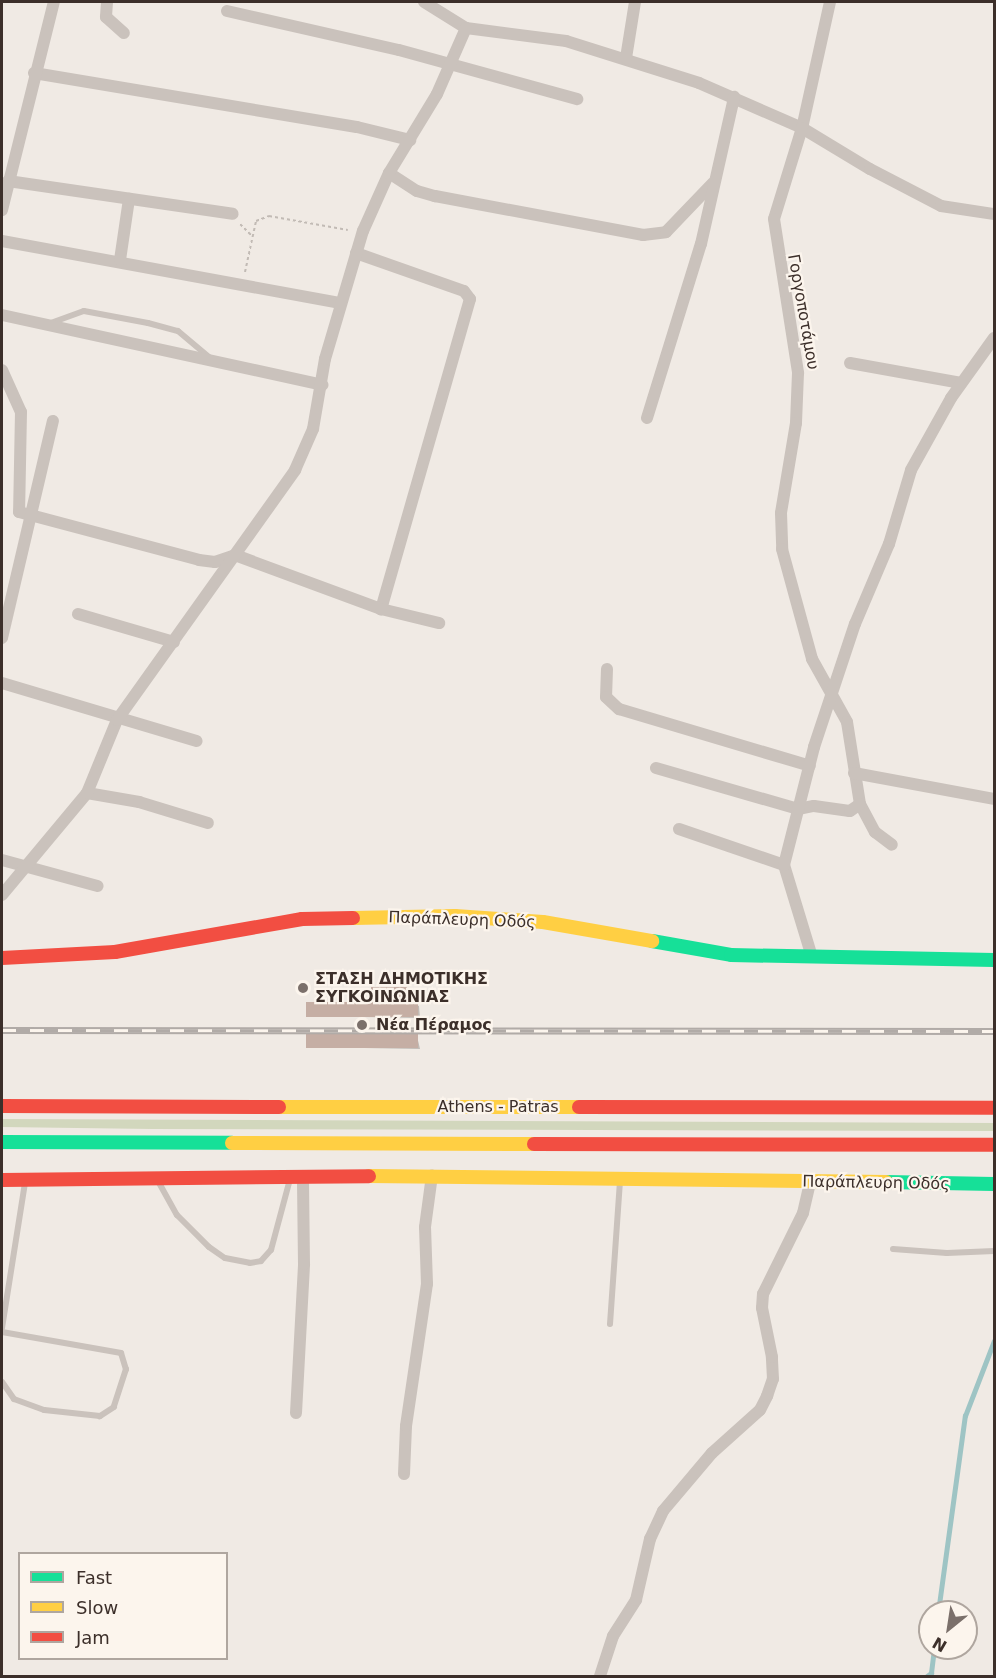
<!DOCTYPE html>
<html>
<head>
<meta charset="utf-8">
<style>
	body { margin:0 }
	#map { position:relative; width:996px; height:1678px; overflow:hidden; background:#f0eae4; font-family:"DejaVu Sans",sans-serif }
	div>[style] { position:absolute }
	[style*='--x'] { left:calc(var(--x)*1px); top:calc(var(--y)*1px); width:calc(var(--w)*1px); rotate:calc(var(--a)*1deg) }
	.green>* { inset:0; background:#d2d7bd }
	.shadow>* { inset:0; background:#0003 }
	.stream>* { height:4.5px; margin:-2.25px; padding:0 2.25px; transform-origin:2.25px; border-radius:2.25px; background:#9ec4c4 }
	.building>* { inset:0; background:#c5aea4 }
	.path>* { height:2px; margin-top:-1px; transform-origin:0; background:repeating-linear-gradient(90deg,#c2bbb5 0 3px,transparent 0 6px) }
	.lane>* { height:6px; margin:-3px; padding:0 3px; transform-origin:3px; border-radius:3px; background:#cac2bc }
	.street>* { height:12px; margin:-6px; padding:0 6px; transform-origin:6px; border-radius:6px; background:#cac2bc }
	.fast>* { height:14px; margin:-7px; padding:0 7px; transform-origin:7px; border-radius:7px; background:#16e098 }
	.slow>* { height:14px; margin:-7px; padding:0 7px; transform-origin:7px; border-radius:7px; background:#ffcf43 }
	.jam>* { height:14px; margin:-7px; padding:0 7px; transform-origin:7px; border-radius:7px; background:#f24e42 }
	.rail>* { height:7px; margin-top:-3.5px; transform-origin:0; background:repeating-linear-gradient(90deg,#fcf5ed 0 14px,#b1aba7 0 28px); box-sizing:border-box; border-block:2px solid #b1aba7 }
	.dots>* { width:16px; height:16px; translate:-50% -50%; box-sizing:border-box; border:3px solid #fcf5ed; border-radius:50% }
	span { translate:-50% -50%; white-space:nowrap; text-align:center; line-height:1.15; -webkit-text-stroke:4.5px #fcf5ed; paint-order:stroke }
	.street-label { font-size:16px; color:#3c2f2a }
	.poi-label { font-size:16px; color:#3c2f2a; font-weight:700 }
	.left { translate:0 -50%; text-align:left }
	.frame { position:absolute; inset:0; border:3px solid #3c2f2a; pointer-events:none }
	.legend { position:absolute; left:18px; top:1552px; width:210px; height:108px; box-sizing:border-box; background:#fcf5ed; border:2px solid #afa69f; margin:0; padding:8px 10px; list-style:none; font-size:18px; color:#3c2f2a }
	.legend li { display:flex; align-items:center; gap:12px; height:30px }
	.legend b { width:30px; border:2px solid #afa69f }
	.north { position:absolute; left:918px; top:1600px; width:60px; height:60px; box-sizing:border-box; background:#fcf5ed; border:2px solid #afa69f; border-radius:50%; rotate:210deg; font-size:16px; font-weight:700; line-height:24px; text-align:center; color:#3c2f2a }
	.north::after { content:''; display:block; margin:auto; width:21px; height:27px; background:#7b706b; clip-path:polygon(50% 0,100% 100%,50% 72%,0 100%) }
</style>
</head>
<body>
<div id="map">
	<div class="green">
		<div style="clip-path:polygon(2px 1119px,994px 1123px,994px 1131px,152px 1129px,2px 1127px)"></div>
	</div>
	<div class="shadow">
		<div style="clip-path:polygon(407px 989px,412px 994px,412px 1003px,419px 1006px,420px 1018px,308px 1016px,372px 1003px)"></div>
		<div style="clip-path:polygon(417px 1036px,420px 1049px,308px 1047px)"></div>
	</div>
	<div class="stream">
		<div style="--x:938;--y:1612;--w:198;--a:-82.2"></div>
		<div style="--x:965;--y:1416;--w:80;--a:-68.9"></div>
		<div style="--x:927;--y:1676;--w:5;--a:-37"></div>
		<div style="--x:931;--y:1673;--w:25;--a:-83"></div>
	</div>
	<div class="building">
		<div style="clip-path:polygon(371px 987px,407px 987px,407px 1002px,418px 1002px,418px 1017px,306px 1017px,306px 1002px,371px 1002px)"></div>
		<div style="clip-path:polygon(306px 1034px,418px 1034px,418px 1048px,306px 1048px)"></div>
	</div>
	<div class="path">
		<div style="--x:240;--y:224;--w:16;--a:45"></div>
		<div style="--x:245;--y:272;--w:52;--a:-77.8"></div>
		<div style="--x:256;--y:221;--w:14;--a:-21"></div>
		<div style="--x:269;--y:216;--w:80;--a:10"></div>
	</div>
	<div class="lane">
		<div style="--x:48;--y:324;--w:38;--a:-20"></div>
		<div style="--x:84;--y:311;--w:65;--a:10.6"></div>
		<div style="--x:148;--y:323;--w:31;--a:15"></div>
		<div style="--x:178;--y:331;--w:40;--a:40"></div>
		<div style="--x:158;--y:1181;--w:39;--a:61"></div>
		<div style="--x:177;--y:1215;--w:45;--a:45"></div>
		<div style="--x:209;--y:1247;--w:19;--a:35"></div>
		<div style="--x:225;--y:1258;--w:25;--a:11"></div>
		<div style="--x:250;--y:1263;--w:11;--a:-10"></div>
		<div style="--x:261;--y:1261;--w:15;--a:-48"></div>
		<div style="--x:271;--y:1250;--w:73;--a:-75"></div>
		<div style="--x:893;--y:1249;--w:54;--a:4.2"></div>
		<div style="--x:947;--y:1253;--w:47;--a:-2.4"></div>
		<div style="--x:610;--y:1324;--w:143;--a:-86"></div>
		<div style="--x:2;--y:1328;--w:148;--a:-81"></div>
		<div style="--x:2;--y:1332;--w:121;--a:10"></div>
		<div style="--x:121;--y:1353;--w:17;--a:73"></div>
		<div style="--x:126;--y:1369;--w:40;--a:108"></div>
		<div style="--x:114;--y:1407;--w:17;--a:147"></div>
		<div style="--x:100;--y:1416;--w:56;--a:-173.9"></div>
		<div style="--x:44;--y:1410;--w:32;--a:-160"></div>
		<div style="--x:14;--y:1399;--w:21;--a:-125"></div>
	</div>
	<div class="street">
		<div style="--x:107;--y:2;--w:15;--a:94"></div>
		<div style="--x:106;--y:17;--w:24;--a:42"></div>
		<div style="--x:424;--y:2;--w:49;--a:31.8"></div>
		<div style="--x:466;--y:28;--w:101;--a:7.4"></div>
		<div style="--x:566;--y:41;--w:139;--a:17.5"></div>
		<div style="--x:699;--y:83;--w:112;--a:23.6"></div>
		<div style="--x:802;--y:128;--w:79;--a:31.1"></div>
		<div style="--x:870;--y:169;--w:80;--a:27.5"></div>
		<div style="--x:941;--y:206;--w:54;--a:8.6"></div>
		<div style="--x:830;--y:2;--w:129;--a:102.5"></div>
		<div style="--x:802;--y:128;--w:95;--a:107.1"></div>
		<div style="--x:774;--y:219;--w:156;--a:81.1"></div>
		<div style="--x:798;--y:373;--w:50;--a:92.3"></div>
		<div style="--x:796;--y:423;--w:91;--a:99.5"></div>
		<div style="--x:781;--y:513;--w:36;--a:88"></div>
		<div style="--x:782;--y:549;--w:114;--a:74.7"></div>
		<div style="--x:812;--y:659;--w:72;--a:60.9"></div>
		<div style="--x:847;--y:722;--w:83;--a:81"></div>
		<div style="--x:860;--y:804;--w:32;--a:62"></div>
		<div style="--x:875;--y:832;--w:21;--a:37"></div>
		<div style="--x:227;--y:11;--w:176;--a:12.8"></div>
		<div style="--x:399;--y:50;--w:185;--a:15.4"></div>
		<div style="--x:626;--y:58;--w:57;--a:-80.9"></div>
		<div style="--x:34;--y:73;--w:327;--a:9.5"></div>
		<div style="--x:357;--y:127;--w:55;--a:13.8"></div>
		<div style="--x:389;--y:173;--w:33;--a:33"></div>
		<div style="--x:417;--y:191;--w:19;--a:16"></div>
		<div style="--x:435;--y:196;--w:212;--a:10.6"></div>
		<div style="--x:643;--y:235;--w:23;--a:-7"></div>
		<div style="--x:666;--y:232;--w:68;--a:-46.2"></div>
		<div style="--x:8;--y:181;--w:227;--a:8.3"></div>
		<div style="--x:2;--y:210;--w:214;--a:-76"></div>
		<div style="--x:2;--y:241;--w:343;--a:10.4"></div>
		<div style="--x:356;--y:253;--w:114;--a:19.4"></div>
		<div style="--x:464;--y:291;--w:10;--a:53"></div>
		<div style="--x:470;--y:299;--w:323;--a:106"></div>
		<div style="--x:120;--y:260;--w:62;--a:-81.6"></div>
		<div style="--x:2;--y:315;--w:328;--a:12.3"></div>
		<div style="--x:850;--y:363;--w:113;--a:10.2"></div>
		<div style="--x:2;--y:370;--w:46;--a:65.7"></div>
		<div style="--x:21;--y:412;--w:100;--a:91.1"></div>
		<div style="--x:19;--y:512;--w:186;--a:14.9"></div>
		<div style="--x:199;--y:560;--w:16;--a:7"></div>
		<div style="--x:215;--y:562;--w:21;--a:-19"></div>
		<div style="--x:235;--y:555;--w:156;--a:20.3"></div>
		<div style="--x:381;--y:609;--w:60;--a:13.6"></div>
		<div style="--x:647;--y:418;--w:182;--a:-72.8"></div>
		<div style="--x:701;--y:244;--w:151;--a:-77.3"></div>
		<div style="--x:78;--y:614;--w:100;--a:16.3"></div>
		<div style="--x:2;--y:638;--w:223;--a:-76.8"></div>
		<div style="--x:607;--y:669;--w:28;--a:92"></div>
		<div style="--x:606;--y:697;--w:18;--a:43"></div>
		<div style="--x:619;--y:709;--w:199;--a:16.6"></div>
		<div style="--x:2;--y:683;--w:203;--a:16.6"></div>
		<div style="--x:656;--y:768;--w:148;--a:16.1"></div>
		<div style="--x:798;--y:809;--w:16;--a:-11"></div>
		<div style="--x:814;--y:806;--w:36;--a:8"></div>
		<div style="--x:850;--y:811;--w:12;--a:-35"></div>
		<div style="--x:854;--y:773;--w:142;--a:10.5"></div>
		<div style="--x:87;--y:793;--w:53;--a:9.8"></div>
		<div style="--x:139;--y:802;--w:72;--a:16.9"></div>
		<div style="--x:679;--y:829;--w:111;--a:18.9"></div>
		<div style="--x:2;--y:860;--w:99;--a:15.2"></div>
		<div style="--x:2;--y:895;--w:133;--a:-50.2"></div>
		<div style="--x:87;--y:793;--w:79;--a:-67.7"></div>
		<div style="--x:117;--y:720;--w:307;--a:-54.5"></div>
		<div style="--x:295;--y:470;--w:45;--a:-66.3"></div>
		<div style="--x:313;--y:429;--w:71;--a:-80.3"></div>
		<div style="--x:325;--y:359;--w:134;--a:-73.5"></div>
		<div style="--x:363;--y:231;--w:64;--a:-65.9"></div>
		<div style="--x:389;--y:173;--w:92;--a:-58.7"></div>
		<div style="--x:437;--y:94;--w:72;--a:-66.3"></div>
		<div style="--x:812;--y:957;--w:96;--a:-106.9"></div>
		<div style="--x:784;--y:865;--w:122;--a:-75.7"></div>
		<div style="--x:814;--y:747;--w:130;--a:-71.6"></div>
		<div style="--x:855;--y:624;--w:87;--a:-67"></div>
		<div style="--x:889;--y:544;--w:77;--a:-73.4"></div>
		<div style="--x:911;--y:470;--w:82;--a:-60.9"></div>
		<div style="--x:951;--y:398;--w:74;--a:-54.4"></div>
		<div style="--x:296;--y:1413;--w:149;--a:-86.9"></div>
		<div style="--x:304;--y:1264;--w:86;--a:-90.7"></div>
		<div style="--x:404;--y:1474;--w:48;--a:-87.6"></div>
		<div style="--x:406;--y:1426;--w:144;--a:-81.6"></div>
		<div style="--x:427;--y:1284;--w:57;--a:-92"></div>
		<div style="--x:425;--y:1227;--w:52;--a:-82.3"></div>
		<div style="--x:600;--y:1676;--w:42;--a:-72"></div>
		<div style="--x:613;--y:1636;--w:43;--a:-57.4"></div>
		<div style="--x:636;--y:1600;--w:63;--a:-77.1"></div>
		<div style="--x:650;--y:1539;--w:31;--a:-65"></div>
		<div style="--x:663;--y:1511;--w:76;--a:-49.8"></div>
		<div style="--x:712;--y:1453;--w:64;--a:-41.9"></div>
		<div style="--x:760;--y:1410;--w:16;--a:-63"></div>
		<div style="--x:767;--y:1396;--w:18;--a:-71"></div>
		<div style="--x:773;--y:1379;--w:22;--a:-93"></div>
		<div style="--x:772;--y:1357;--w:50;--a:-101.5"></div>
		<div style="--x:762;--y:1308;--w:14;--a:-86"></div>
		<div style="--x:763;--y:1294;--w:90;--a:-63.7"></div>
		<div style="--x:803;--y:1213;--w:32;--a:-77"></div>
	</div>
	<div class="fast">
		<div style="--x:652;--y:941;--w:80;--a:10"></div>
		<div style="--x:731;--y:955;--w:263;--a:1.1"></div>
		<div style="--x:2;--y:1142;--w:230;--a:0.2"></div>
		<div style="--x:886;--y:1182;--w:108;--a:1.1"></div>
	</div>
	<div class="slow">
		<div style="--x:353;--y:918;--w:102;--a:-1.1"></div>
		<div style="--x:455;--y:916;--w:88;--a:3.9"></div>
		<div style="--x:543;--y:922;--w:111;--a:9.9"></div>
		<div style="--x:279;--y:1107;--w:300;--a:0"></div>
		<div style="--x:232;--y:1143;--w:302;--a:0.2"></div>
		<div style="--x:369;--y:1176;--w:517;--a:0.66"></div>
	</div>
	<div class="jam">
		<div style="--x:2;--y:958;--w:113;--a:-3"></div>
		<div style="--x:115;--y:952;--w:190;--a:-10"></div>
		<div style="--x:302;--y:919;--w:51;--a:-1.1"></div>
		<div style="--x:2;--y:1106;--w:277;--a:0.2"></div>
		<div style="--x:579;--y:1107;--w:415;--a:0.1"></div>
		<div style="--x:534;--y:1144;--w:460;--a:0.1"></div>
		<div style="--x:2;--y:1180;--w:367;--a:-0.6"></div>
	</div>
	<div class="rail">
		<div style="--x:2;--y:1030;--w:992;--a:0.06"></div>
	</div>
	<div class="dots">
		<div style="left:303px;top:988px;background:#7b706b"></div>
		<div style="left:362px;top:1025px;background:#7b706b"></div>
	</div>
	<div class="street-label">
		<span style="left:803px;top:312px;rotate:80deg">Γοργοποτάμου</span>
		<span style="left:462px;top:920px;rotate:2deg">Παράπλευρη Οδός</span>
		<span style="left:498px;top:1107px">Athens - Patras</span>
		<span style="left:876px;top:1183px;rotate:1deg">Παράπλευρη Οδός</span>
	</div>
	<div class="poi-label">
		<span class="left" style="left:315px;top:988px">ΣΤΑΣΗ ΔΗΜΟΤΙΚΗΣ<br>ΣΥΓΚΟΙΝΩΝΙΑΣ</span>
		<span class="left" style="left:376px;top:1025px">Νέα Πέραμος</span>
	</div>
	<div class="frame"></div>
	<ul class="legend">
	<li><b style="height:8px;background:#16e098"></b>Fast</li>
	<li><b style="height:8px;background:#ffcf43"></b>Slow</li>
	<li><b style="height:8px;background:#f24e42"></b>Jam</li>
	</ul>
	<div class="north">N</div>
</div>
</body>
</html>
